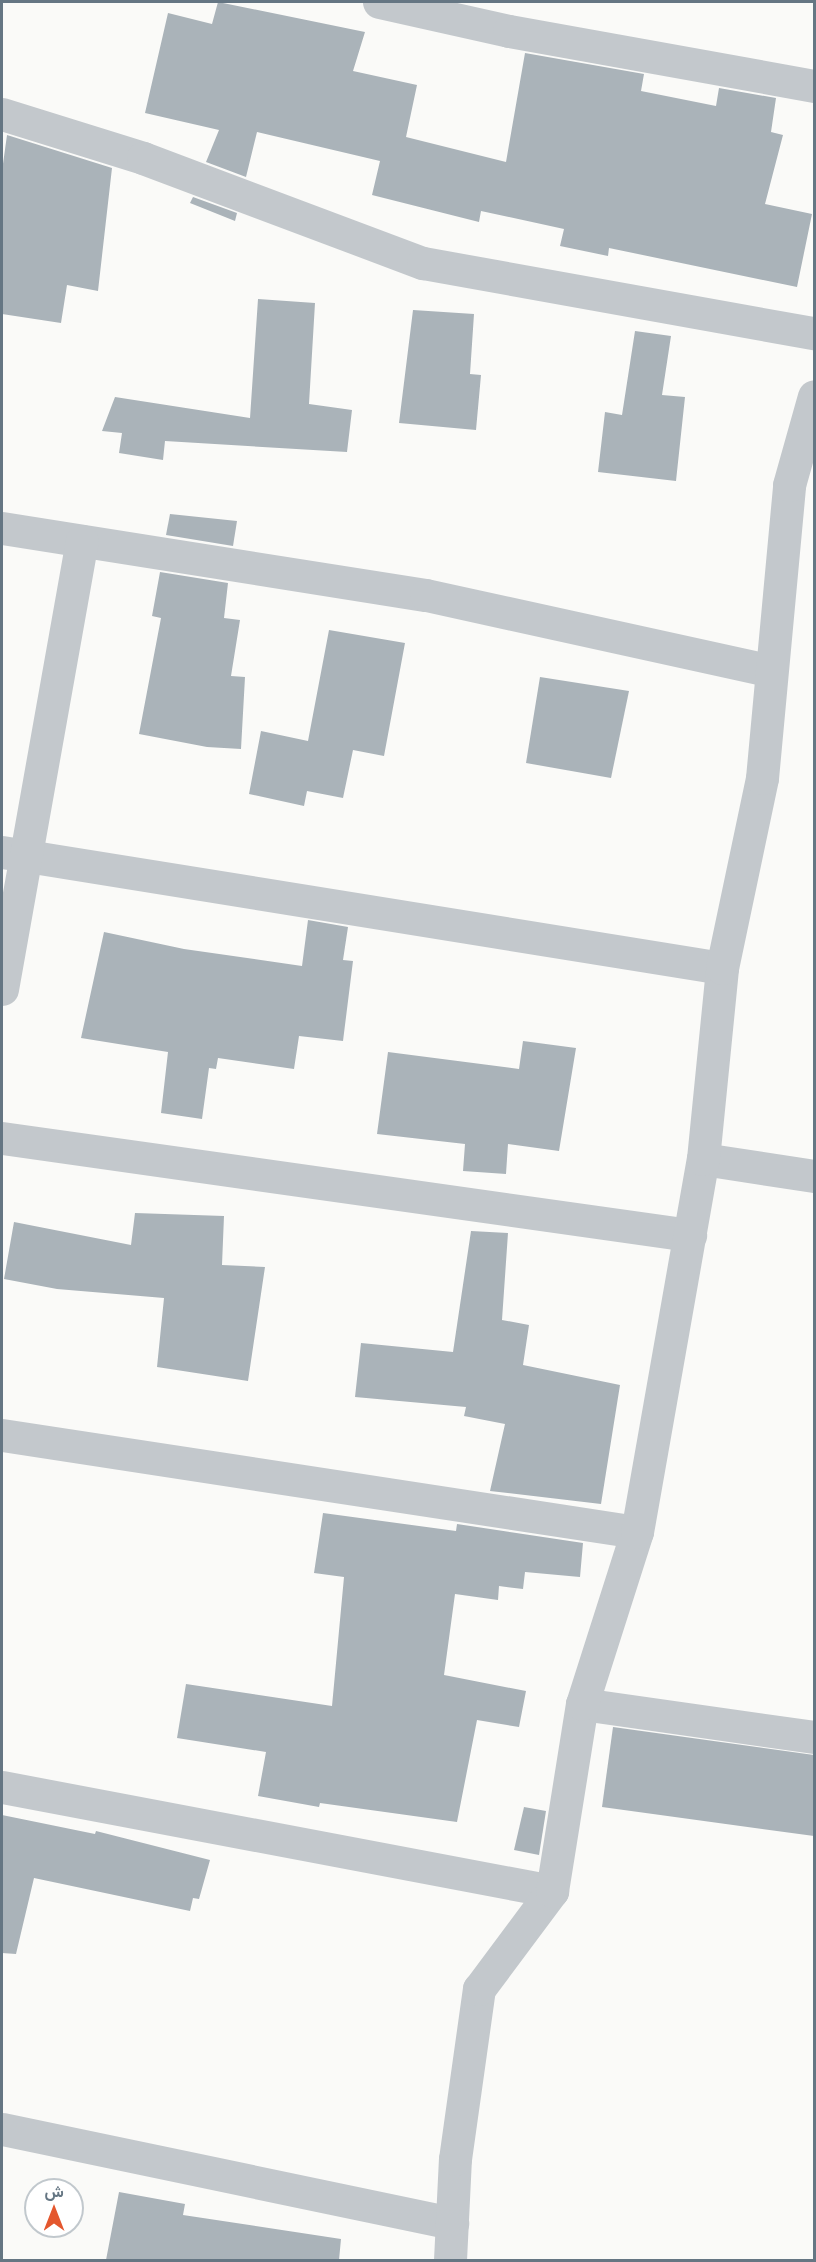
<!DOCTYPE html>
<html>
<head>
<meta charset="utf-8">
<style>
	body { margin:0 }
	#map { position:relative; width:816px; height:2262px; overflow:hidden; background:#fafaf8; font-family:"Fira Sans Condensed",Vazirmatn,sans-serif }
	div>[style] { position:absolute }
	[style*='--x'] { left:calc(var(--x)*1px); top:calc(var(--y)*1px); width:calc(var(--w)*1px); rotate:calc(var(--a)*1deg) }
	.building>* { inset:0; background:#aab3b9 }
	.minor>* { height:33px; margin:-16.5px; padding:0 16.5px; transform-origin:16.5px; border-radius:16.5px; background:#c3c8cc }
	span { translate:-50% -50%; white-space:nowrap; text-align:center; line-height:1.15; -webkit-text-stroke:6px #fff; paint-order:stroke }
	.frame { position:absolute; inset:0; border:3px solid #657683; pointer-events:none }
	.north { position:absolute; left:24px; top:2178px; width:60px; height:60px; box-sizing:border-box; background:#fff; border:2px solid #c1c8cd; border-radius:50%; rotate:0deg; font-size:16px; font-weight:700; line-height:24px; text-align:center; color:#657683 }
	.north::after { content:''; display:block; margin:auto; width:21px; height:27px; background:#e4572e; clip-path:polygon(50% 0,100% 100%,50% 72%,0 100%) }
</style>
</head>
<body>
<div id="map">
	<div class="building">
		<div style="clip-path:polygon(218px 2px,365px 32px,353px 71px,417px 85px,406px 137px,506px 162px,525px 53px,644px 74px,641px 91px,716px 106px,719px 88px,776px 98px,771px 132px,783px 135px,765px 204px,812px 214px,797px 287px,609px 248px,608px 256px,560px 246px,564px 229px,481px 211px,479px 222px,372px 195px,380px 161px,257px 132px,246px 177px,206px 162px,219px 130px,145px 113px,168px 13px,212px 24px)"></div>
		<div style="clip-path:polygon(7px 135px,112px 168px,98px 291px,67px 285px,61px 323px,2px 314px,2px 171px)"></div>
		<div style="clip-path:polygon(193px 197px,237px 213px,235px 221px,190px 203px)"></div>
		<div style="clip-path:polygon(258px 299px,315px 303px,309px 404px,352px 410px,347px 452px,165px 441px,163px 460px,119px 453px,122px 433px,102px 431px,115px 397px,250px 418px)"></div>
		<div style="clip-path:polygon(413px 310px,474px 314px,470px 374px,481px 375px,476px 430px,399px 423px)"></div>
		<div style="clip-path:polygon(635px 331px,671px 336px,662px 395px,685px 397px,676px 481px,598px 472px,605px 412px,622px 415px)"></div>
		<div style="clip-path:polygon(170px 514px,237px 521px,233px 546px,166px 535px)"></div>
		<div style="clip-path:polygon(160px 572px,228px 583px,224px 618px,240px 620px,231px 676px,245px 677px,241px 749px,207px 747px,139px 734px,161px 618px,152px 616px)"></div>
		<div style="clip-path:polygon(329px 630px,405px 643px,384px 756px,353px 750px,343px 798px,307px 791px,304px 806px,249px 794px,261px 731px,308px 741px)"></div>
		<div style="clip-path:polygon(540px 677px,629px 691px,611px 778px,526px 763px)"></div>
		<div style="clip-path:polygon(308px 920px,348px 927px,343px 960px,353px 961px,343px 1041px,299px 1036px,294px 1069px,218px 1058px,216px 1069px,209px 1068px,202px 1119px,161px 1113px,168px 1052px,81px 1038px,104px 932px,184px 949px,302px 966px)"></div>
		<div style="clip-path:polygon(523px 1041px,576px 1048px,559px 1151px,508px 1144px,506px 1174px,463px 1171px,465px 1144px,377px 1134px,388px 1052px,519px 1069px)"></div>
		<div style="clip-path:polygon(135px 1213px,224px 1216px,222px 1265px,265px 1267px,248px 1381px,157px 1367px,164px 1298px,57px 1289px,4px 1279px,14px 1222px,131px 1245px)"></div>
		<div style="clip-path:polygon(471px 1231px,508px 1233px,502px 1320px,529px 1325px,523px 1365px,620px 1385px,601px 1504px,490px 1491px,505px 1424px,464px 1416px,466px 1407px,355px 1397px,361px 1343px,453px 1352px)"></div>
		<div style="clip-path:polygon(323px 1513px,456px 1531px,457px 1524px,583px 1543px,580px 1577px,525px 1572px,523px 1589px,499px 1586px,498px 1600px,455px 1594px,444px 1675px,526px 1691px,519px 1727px,477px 1720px,457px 1822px,320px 1803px,319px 1807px,258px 1796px,266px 1752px,177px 1738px,186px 1684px,332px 1706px,344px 1577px,314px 1573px)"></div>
		<div style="clip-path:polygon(613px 1727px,814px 1755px,814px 1836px,602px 1807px)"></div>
		<div style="clip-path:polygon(524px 1807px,546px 1811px,539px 1855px,514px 1850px)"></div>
		<div style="clip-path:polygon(2px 1815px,95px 1834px,96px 1831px,210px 1860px,199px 1899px,193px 1898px,190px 1911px,34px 1878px,16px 1954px,2px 1953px)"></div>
		<div style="clip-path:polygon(119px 2192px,185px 2204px,183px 2215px,341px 2239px,339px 2260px,106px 2260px)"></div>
	</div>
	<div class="minor">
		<div style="--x:379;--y:2;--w:133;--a:12.6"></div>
		<div style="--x:509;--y:31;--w:310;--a:10.2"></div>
		<div style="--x:2;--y:114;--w:148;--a:17.3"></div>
		<div style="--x:143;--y:158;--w:299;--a:20.6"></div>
		<div style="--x:423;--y:263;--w:397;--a:10.2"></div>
		<div style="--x:2;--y:528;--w:429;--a:9"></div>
		<div style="--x:426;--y:595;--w:353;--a:12.4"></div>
		<div style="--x:2;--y:852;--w:729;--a:9.15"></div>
		<div style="--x:2;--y:989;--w:455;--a:-79.9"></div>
		<div style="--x:2;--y:1138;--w:695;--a:8.03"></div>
		<div style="--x:703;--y:1159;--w:112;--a:8.7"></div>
		<div style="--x:2;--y:1435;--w:642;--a:8.69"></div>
		<div style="--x:582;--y:1704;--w:234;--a:8.1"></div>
		<div style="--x:2;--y:1787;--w:560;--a:10.71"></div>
		<div style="--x:2;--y:2129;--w:460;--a:11.8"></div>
		<div style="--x:450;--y:2260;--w:101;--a:-87.2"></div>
		<div style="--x:455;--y:2159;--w:172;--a:-82"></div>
		<div style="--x:479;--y:1989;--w:122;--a:-53.3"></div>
		<div style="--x:552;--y:1891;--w:189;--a:-80.9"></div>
		<div style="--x:582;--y:1704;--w:181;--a:-72.3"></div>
		<div style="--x:637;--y:1532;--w:379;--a:-80"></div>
		<div style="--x:703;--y:1159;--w:192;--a:-84.3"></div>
		<div style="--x:722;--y:968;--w:194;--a:-78.1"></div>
		<div style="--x:762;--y:778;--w:294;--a:-84.7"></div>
		<div style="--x:789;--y:485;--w:92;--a:-74.3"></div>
	</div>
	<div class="frame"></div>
	<div class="north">ش</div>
</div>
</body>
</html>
